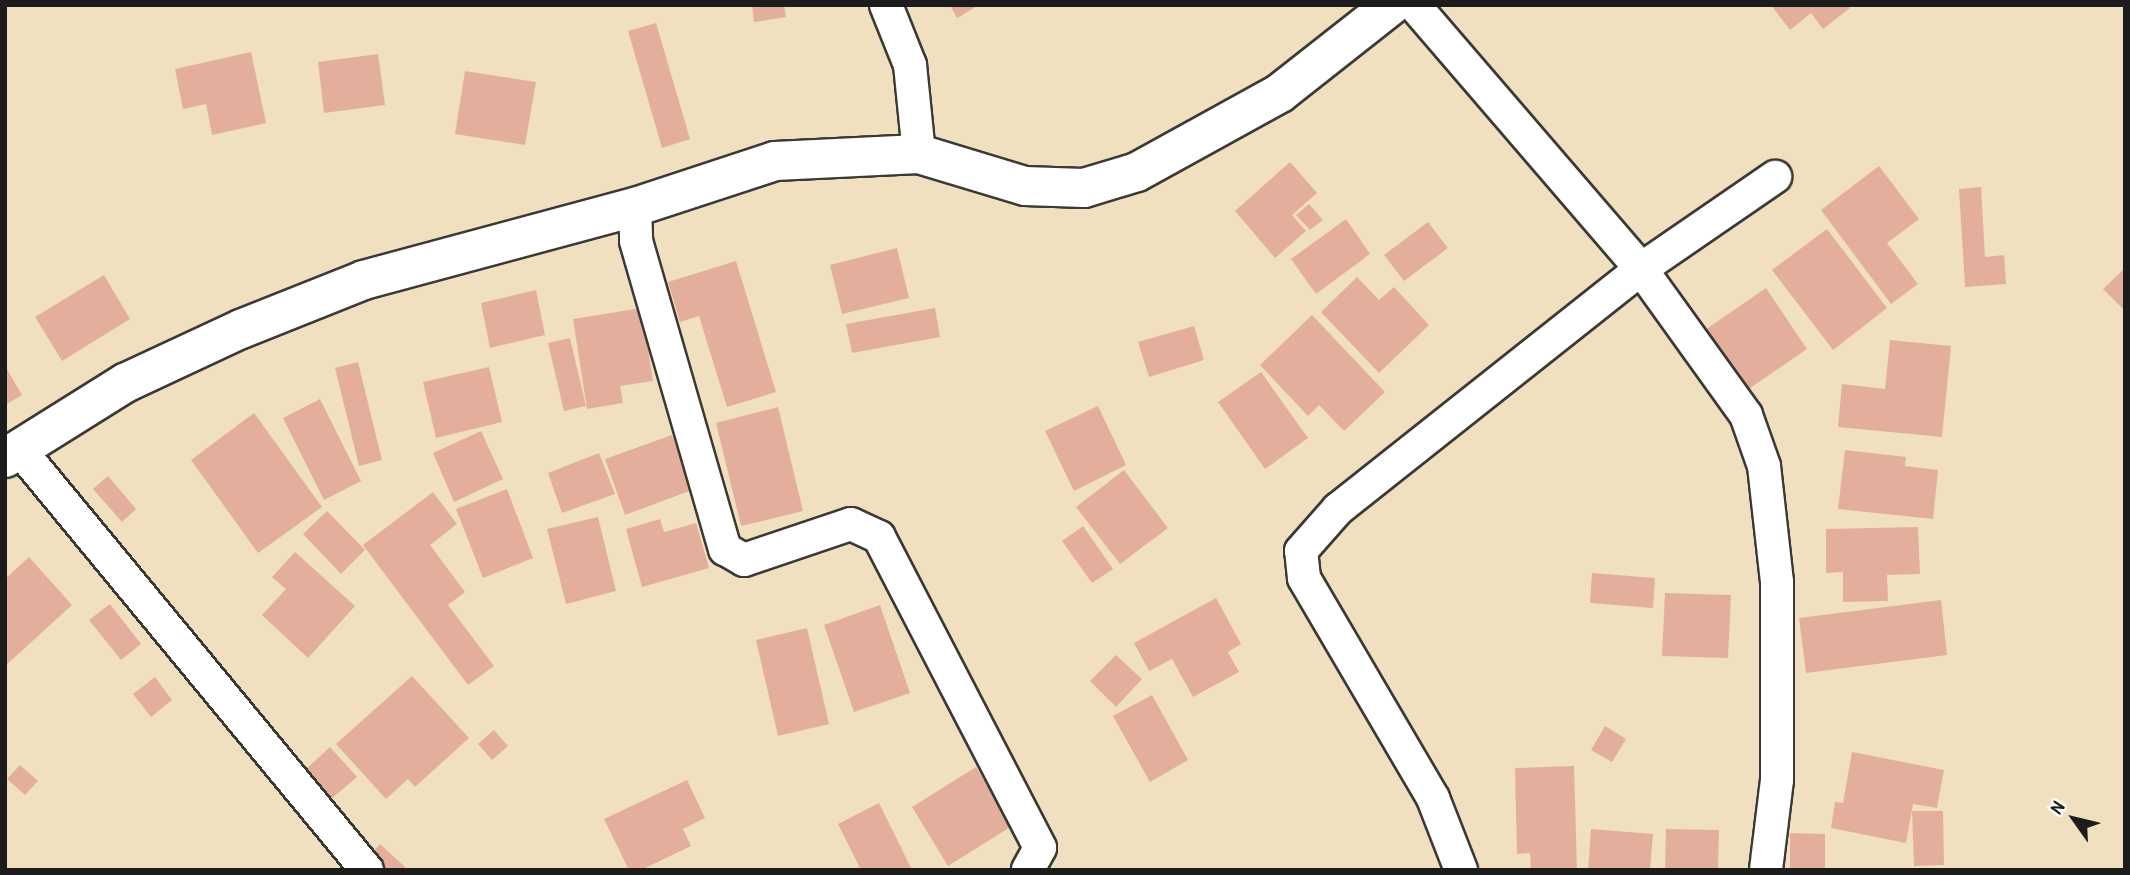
<!DOCTYPE html>
<html>
<head>
<meta charset="utf-8">
<style>
	body { margin:0 }
	#map { position:relative; width:2130px; height:875px; overflow:hidden; background:#f0e0c0; font-family:"Patrick Hand",sans-serif }
	div>[style] { position:absolute }
	[style*='--x'] { left:calc(var(--x)*1px); top:calc(var(--y)*1px); width:calc(var(--w)*1px); rotate:calc(var(--a)*1deg) }
	.building>* { inset:0; background:#e3af9c }
	.roads { filter:drop-shadow(2px 0 #3c3935) drop-shadow(-2px 0 #3c3935) drop-shadow(0 2px #3c3935) drop-shadow(0 -2px #3c3935) }
	.minor>* { height:32px; margin:-16px; padding:0 16px; transform-origin:16px; border-radius:16px; background:#fff }
	.tertiary>* { height:38px; margin:-19px; padding:0 19px; transform-origin:19px; border-radius:19px; background:#fff }
	span { translate:-50% -50%; white-space:nowrap; text-align:center; line-height:1.15; -webkit-text-stroke:5px #fdfcf7; paint-order:stroke }
	.frame { position:absolute; inset:0; border:7px solid #1c1c1c; pointer-events:none }
	.north { position:absolute; left:2039px; top:784px; width:70px; height:70px; -webkit-text-stroke:5px #fdfcf7; paint-order:stroke; rotate:304deg; font-size:19px; font-weight:700; line-height:28px; text-align:center; color:#1c1c1c }
	.north::after { content:''; display:block; margin:auto; width:24px; height:32px; background:#1c1c1c; clip-path:polygon(50% 0,100% 100%,50% 72%,0 100%) }
</style>
</head>
<body>
<div id="map">
	<div class="building">
		<div style="clip-path:polygon(752px 5px,784px 5px,786px 17px,754px 22px)"></div>
		<div style="clip-path:polygon(950px 5px,979px 5px,957px 18px)"></div>
		<div style="clip-path:polygon(1771px 5px,1847px 5px,1850px 8px,1823px 29px,1811px 13px,1790px 30px)"></div>
		<div style="clip-path:polygon(656px 23px,690px 139px,662px 148px,628px 31px)"></div>
		<div style="clip-path:polygon(251px 52px,266px 123px,212px 135px,206px 104px,183px 109px,175px 69px)"></div>
		<div style="clip-path:polygon(378px 54px,385px 105px,324px 113px,318px 62px)"></div>
		<div style="clip-path:polygon(465px 71px,536px 82px,525px 145px,455px 134px)"></div>
		<div style="clip-path:polygon(1290px 162px,1317px 193px,1292px 215px,1306px 231px,1275px 258px,1235px 211px)"></div>
		<div style="clip-path:polygon(1879px 166px,1919px 219px,1887px 243px,1918px 284px,1891px 304px,1821px 210px)"></div>
		<div style="clip-path:polygon(1981px 187px,1985px 257px,2004px 255px,2006px 284px,1965px 287px,1959px 189px)"></div>
		<div style="clip-path:polygon(1309px 204px,1323px 220px,1310px 230px,1296px 215px)"></div>
		<div style="clip-path:polygon(1346px 219px,1370px 254px,1316px 294px,1291px 259px)"></div>
		<div style="clip-path:polygon(1428px 222px,1448px 248px,1404px 281px,1384px 255px)"></div>
		<div style="clip-path:polygon(1827px 229px,1887px 308px,1833px 350px,1772px 270px)"></div>
		<div style="clip-path:polygon(897px 248px,909px 298px,842px 314px,830px 265px)"></div>
		<div style="clip-path:polygon(736px 261px,776px 392px,727px 407px,699px 316px,680px 322px,668px 282px)"></div>
		<div style="clip-path:polygon(2125px 268px,2125px 311px,2103px 289px)"></div>
		<div style="clip-path:polygon(104px 275px,130px 319px,62px 361px,35px 317px)"></div>
		<div style="clip-path:polygon(1357px 277px,1379px 300px,1394px 287px,1429px 325px,1379px 373px,1321px 312px)"></div>
		<div style="clip-path:polygon(1766px 288px,1807px 349px,1746px 391px,1705px 330px)"></div>
		<div style="clip-path:polygon(536px 290px,545px 335px,490px 348px,481px 303px)"></div>
		<div style="clip-path:polygon(642px 308px,653px 381px,620px 386px,623px 403px,587px 409px,573px 319px)"></div>
		<div style="clip-path:polygon(935px 308px,940px 337px,852px 353px,846px 324px)"></div>
		<div style="clip-path:polygon(1312px 315px,1385px 392px,1344px 431px,1319px 405px,1308px 416px,1260px 365px)"></div>
		<div style="clip-path:polygon(1194px 326px,1204px 360px,1149px 377px,1138px 342px)"></div>
		<div style="clip-path:polygon(570px 338px,586px 406px,564px 411px,548px 343px)"></div>
		<div style="clip-path:polygon(1890px 340px,1951px 346px,1942px 437px,1838px 427px,1842px 384px,1885px 389px)"></div>
		<div style="clip-path:polygon(358px 362px,382px 460px,359px 466px,335px 368px)"></div>
		<div style="clip-path:polygon(5px 366px,22px 395px,5px 405px)"></div>
		<div style="clip-path:polygon(489px 367px,502px 422px,436px 438px,423px 382px)"></div>
		<div style="clip-path:polygon(1261px 372px,1308px 438px,1265px 469px,1218px 402px)"></div>
		<div style="clip-path:polygon(320px 399px,361px 481px,324px 500px,283px 418px)"></div>
		<div style="clip-path:polygon(1098px 406px,1126px 465px,1074px 491px,1045px 431px)"></div>
		<div style="clip-path:polygon(778px 407px,803px 511px,741px 526px,716px 423px)"></div>
		<div style="clip-path:polygon(254px 413px,322px 507px,258px 553px,191px 460px)"></div>
		<div style="clip-path:polygon(481px 431px,503px 479px,454px 502px,433px 453px)"></div>
		<div style="clip-path:polygon(672px 435px,692px 490px,625px 515px,605px 459px)"></div>
		<div style="clip-path:polygon(1845px 450px,1906px 457px,1905px 466px,1938px 470px,1933px 519px,1838px 509px)"></div>
		<div style="clip-path:polygon(599px 453px,615px 494px,562px 513px,548px 473px)"></div>
		<div style="clip-path:polygon(1124px 470px,1168px 528px,1120px 564px,1076px 507px)"></div>
		<div style="clip-path:polygon(108px 476px,136px 509px,122px 522px,93px 489px)"></div>
		<div style="clip-path:polygon(507px 489px,533px 558px,483px 578px,456px 509px)"></div>
		<div style="clip-path:polygon(433px 492px,457px 524px,430px 545px,465px 592px,448px 605px,494px 666px,468px 685px,363px 545px)"></div>
		<div style="clip-path:polygon(327px 511px,365px 550px,341px 574px,303px 534px)"></div>
		<div style="clip-path:polygon(598px 517px,616px 591px,566px 604px,547px 529px)"></div>
		<div style="clip-path:polygon(660px 519px,664px 532px,696px 523px,709px 568px,642px 587px,626px 529px)"></div>
		<div style="clip-path:polygon(1083px 526px,1113px 569px,1092px 583px,1062px 541px)"></div>
		<div style="clip-path:polygon(1918px 527px,1920px 574px,1887px 575px,1888px 601px,1843px 602px,1843px 572px,1826px 573px,1826px 529px)"></div>
		<div style="clip-path:polygon(295px 552px,355px 606px,308px 658px,262px 615px,286px 589px,272px 577px)"></div>
		<div style="clip-path:polygon(29px 557px,72px 605px,5px 666px,5px 579px)"></div>
		<div style="clip-path:polygon(1592px 573px,1655px 578px,1653px 608px,1590px 603px)"></div>
		<div style="clip-path:polygon(1665px 593px,1731px 595px,1728px 658px,1662px 656px)"></div>
		<div style="clip-path:polygon(1216px 598px,1241px 644px,1228px 652px,1239px 672px,1193px 697px,1172px 659px,1149px 671px,1134px 643px)"></div>
		<div style="clip-path:polygon(1941px 600px,1947px 655px,1806px 673px,1799px 618px)"></div>
		<div style="clip-path:polygon(110px 604px,141px 644px,121px 660px,89px 620px)"></div>
		<div style="clip-path:polygon(880px 605px,910px 693px,854px 712px,824px 625px)"></div>
		<div style="clip-path:polygon(807px 628px,829px 724px,778px 736px,756px 640px)"></div>
		<div style="clip-path:polygon(1116px 655px,1142px 679px,1116px 707px,1090px 681px)"></div>
		<div style="clip-path:polygon(412px 676px,469px 738px,415px 787px,408px 779px,386px 799px,336px 744px)"></div>
		<div style="clip-path:polygon(155px 677px,172px 700px,151px 717px,133px 694px)"></div>
		<div style="clip-path:polygon(1152px 695px,1188px 760px,1150px 782px,1113px 716px)"></div>
		<div style="clip-path:polygon(1605px 726px,1626px 739px,1612px 762px,1591px 750px)"></div>
		<div style="clip-path:polygon(494px 730px,508px 746px,492px 760px,478px 744px)"></div>
		<div style="clip-path:polygon(330px 747px,357px 777px,330px 800px,304px 771px)"></div>
		<div style="clip-path:polygon(1852px 752px,1944px 770px,1937px 808px,1913px 804px,1906px 843px,1831px 828px,1835px 802px,1843px 803px)"></div>
		<div style="clip-path:polygon(20px 765px,38px 781px,25px 795px,7px 779px)"></div>
		<div style="clip-path:polygon(1574px 766px,1577px 870px,1531px 870px,1530px 853px,1517px 854px,1515px 768px)"></div>
		<div style="clip-path:polygon(976px 767px,1012px 826px,948px 866px,912px 807px)"></div>
		<div style="clip-path:polygon(687px 780px,705px 818px,683px 829px,691px 846px,641px 870px,629px 870px,604px 819px)"></div>
		<div style="clip-path:polygon(879px 803px,912px 870px,861px 870px,838px 824px)"></div>
		<div style="clip-path:polygon(1912px 811px,1943px 811px,1944px 865px,1914px 866px)"></div>
		<div style="clip-path:polygon(1591px 829px,1653px 834px,1650px 870px,1588px 870px)"></div>
		<div style="clip-path:polygon(1666px 829px,1719px 830px,1718px 870px,1665px 870px)"></div>
		<div style="clip-path:polygon(1790px 833px,1825px 834px,1825px 870px,1790px 870px)"></div>
		<div style="clip-path:polygon(380px 844px,405px 867px,403px 870px,377px 870px,366px 860px)"></div>
	</div>
	<div class="roads">
		<div class="minor">
			<div style="--x:886;--y:5;--w:65;--a:68.2"></div>
			<div style="--x:910;--y:65;--w:89;--a:84.2"></div>
			<div style="--x:1414;--y:5;--w:348;--a:49.3"></div>
			<div style="--x:1641;--y:269;--w:180;--a:54.3"></div>
			<div style="--x:1746;--y:415;--w:54;--a:70.6"></div>
			<div style="--x:1764;--y:466;--w:117;--a:83.6"></div>
			<div style="--x:1777;--y:582;--w:198;--a:90"></div>
			<div style="--x:1777;--y:780;--w:91;--a:97"></div>
			<div style="--x:635;--y:207;--w:34;--a:88"></div>
			<div style="--x:636;--y:241;--w:321;--a:73.9"></div>
			<div style="--x:725;--y:549;--w:22;--a:30"></div>
			<div style="--x:744;--y:560;--w:113;--a:-18.6"></div>
			<div style="--x:851;--y:524;--w:31;--a:25"></div>
			<div style="--x:879;--y:537;--w:350;--a:62.6"></div>
			<div style="--x:1040;--y:848;--w:25;--a:119"></div>
			<div style="--x:20;--y:450;--w:545;--a:50.44"></div>
			<div style="--x:1461;--y:870;--w:77;--a:-111.3"></div>
			<div style="--x:1433;--y:798;--w:255;--a:-120.4"></div>
			<div style="--x:1304;--y:578;--w:27;--a:-96"></div>
			<div style="--x:1301;--y:551;--w:56;--a:-48.6"></div>
			<div style="--x:1338;--y:509;--w:387;--a:-38.4"></div>
			<div style="--x:1641;--y:269;--w:163;--a:-34.5"></div>
		</div>
		<div class="tertiary">
			<div style="--x:5;--y:458;--w:142;--a:-32"></div>
			<div style="--x:125;--y:383;--w:128;--a:-25"></div>
			<div style="--x:241;--y:329;--w:132;--a:-21.7"></div>
			<div style="--x:364;--y:280;--w:281;--a:-15.1"></div>
			<div style="--x:635;--y:207;--w:147;--a:-18.2"></div>
			<div style="--x:775;--y:161;--w:144;--a:-2.8"></div>
			<div style="--x:919;--y:154;--w:111;--a:16.8"></div>
			<div style="--x:1025;--y:186;--w:59;--a:1.9"></div>
			<div style="--x:1084;--y:188;--w:55;--a:-16.8"></div>
			<div style="--x:1137;--y:172;--w:163;--a:-28.9"></div>
			<div style="--x:1280;--y:93;--w:142;--a:-38.2"></div>
		</div>
	</div>
	<div class="frame"></div>
	<div class="north">N</div>
</div>
</body>
</html>
